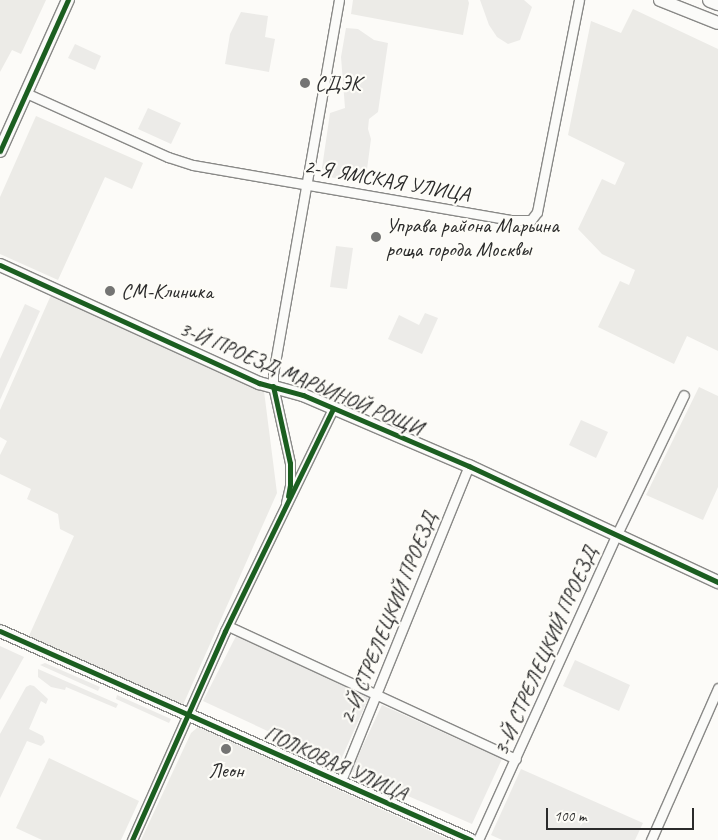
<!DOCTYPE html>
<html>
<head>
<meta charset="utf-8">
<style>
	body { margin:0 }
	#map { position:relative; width:718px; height:840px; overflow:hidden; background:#fcfbf8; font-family:Caveat,sans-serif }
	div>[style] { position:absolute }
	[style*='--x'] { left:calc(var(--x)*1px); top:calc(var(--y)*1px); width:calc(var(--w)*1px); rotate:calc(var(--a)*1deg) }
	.built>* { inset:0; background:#ecebe7 }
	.green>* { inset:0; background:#ecebe8 }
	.roads { filter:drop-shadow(1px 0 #898987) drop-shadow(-1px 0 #898987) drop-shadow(0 1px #898987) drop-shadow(0 -1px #898987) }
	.street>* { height:9px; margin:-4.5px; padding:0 4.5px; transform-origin:4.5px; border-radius:4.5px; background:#fbfbf9 }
	.secondary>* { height:12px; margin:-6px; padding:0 6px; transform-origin:6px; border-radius:6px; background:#fbfbf9 }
	.primary>* { height:14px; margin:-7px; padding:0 7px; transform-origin:7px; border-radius:7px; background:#fbfbf9 }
	.cycleway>* { height:5px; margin:-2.5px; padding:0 2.5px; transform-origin:2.5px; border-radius:2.5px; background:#1b5e20 }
	.dots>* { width:14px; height:14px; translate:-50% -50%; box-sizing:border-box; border:2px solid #fdfcf7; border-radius:50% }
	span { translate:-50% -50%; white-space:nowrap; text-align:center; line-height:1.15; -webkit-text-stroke:4.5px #fdfcf7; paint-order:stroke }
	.poi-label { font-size:21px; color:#2b2b2b }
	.left { translate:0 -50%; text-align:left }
	.street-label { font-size:21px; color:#2b2b2b }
	.scale { position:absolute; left:546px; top:808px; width:148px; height:22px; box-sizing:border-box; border:2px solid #2b2b2b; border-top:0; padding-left:6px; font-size:15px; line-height:18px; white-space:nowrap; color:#2b2b2b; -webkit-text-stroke:4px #fdfcf7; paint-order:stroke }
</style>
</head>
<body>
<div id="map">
	<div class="built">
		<div style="clip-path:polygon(0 0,46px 0,21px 54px,12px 50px,0 72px)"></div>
		<div style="clip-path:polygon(353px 0,468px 0,469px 3px,463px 35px,351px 14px)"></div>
		<div style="clip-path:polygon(633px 9px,718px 49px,718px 351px,687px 336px,674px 364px,598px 327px,620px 281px,629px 285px,635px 270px,602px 254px,578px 229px,602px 179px,615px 185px,625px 163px,568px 135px,591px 21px,621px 33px)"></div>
		<div style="clip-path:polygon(36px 116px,143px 163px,132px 189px,105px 177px,58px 280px,0 254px,0 197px)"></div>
		<div style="clip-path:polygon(51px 295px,264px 391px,277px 493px,183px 705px,177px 707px,28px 638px,74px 536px,60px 529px,58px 514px,27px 499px,31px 489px,0 474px,0 455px,7px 441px,0 437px,0 410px)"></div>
		<div style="clip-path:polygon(699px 387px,718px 396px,718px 487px,703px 520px,646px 495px)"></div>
		<div style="clip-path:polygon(198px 727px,450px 840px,141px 840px,191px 733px)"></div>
		<div style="clip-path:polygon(49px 758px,139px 801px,121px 840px,42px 840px,16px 828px)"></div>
	</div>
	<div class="green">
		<div style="clip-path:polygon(480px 0,524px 0,532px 7px,520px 40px,508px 44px,497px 37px,489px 25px)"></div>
		<div style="clip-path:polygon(241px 12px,268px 16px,265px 37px,275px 39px,269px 72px,225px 64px,230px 34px)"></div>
		<div style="clip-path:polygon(346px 28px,358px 29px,374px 40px,388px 43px,378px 112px,369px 119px,368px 129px,371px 139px,366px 177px,359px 182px,329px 177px,322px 168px,330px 113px,345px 108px,341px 57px)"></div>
		<div style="clip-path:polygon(75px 44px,101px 56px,95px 70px,68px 58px)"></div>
		<div style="clip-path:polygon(148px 108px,181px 123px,171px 144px,138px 129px)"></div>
		<div style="clip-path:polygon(336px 246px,353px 248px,347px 289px,330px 287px)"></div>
		<div style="clip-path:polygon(25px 304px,40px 311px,0 400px,0 359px)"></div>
		<div style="clip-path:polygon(425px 313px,438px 318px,422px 354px,388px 339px,399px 315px,419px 325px)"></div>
		<div style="clip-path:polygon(581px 420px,608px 432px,596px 458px,569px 445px)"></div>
		<div style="clip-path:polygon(236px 636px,369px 697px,339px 764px,203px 701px)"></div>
		<div style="clip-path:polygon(0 646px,24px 657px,0 700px)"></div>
		<div style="clip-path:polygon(575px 660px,630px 685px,619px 711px,563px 686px)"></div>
		<div style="clip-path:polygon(45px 663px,100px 687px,98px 691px,40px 665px)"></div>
		<div style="clip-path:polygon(38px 669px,118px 704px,116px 708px,66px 687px,65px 690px,51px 687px,38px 677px)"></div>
		<div style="clip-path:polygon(30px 685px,34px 686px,48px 699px,46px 704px,41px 701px,29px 729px,43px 736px,45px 742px,41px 746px,27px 741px,0 798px,0 734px,26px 687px)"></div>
		<div style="clip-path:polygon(117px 695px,171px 719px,169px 723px,116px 699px)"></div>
		<div style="clip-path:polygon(382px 705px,502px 759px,472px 824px,351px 771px)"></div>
		<div style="clip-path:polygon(521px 769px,643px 823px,635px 840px,502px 840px,491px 835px)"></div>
	</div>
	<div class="roads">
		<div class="street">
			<div style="--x:26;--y:93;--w:156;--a:24.3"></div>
			<div style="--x:168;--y:157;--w:26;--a:18"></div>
			<div style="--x:193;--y:165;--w:325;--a:9.8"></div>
			<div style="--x:513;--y:220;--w:18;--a:0"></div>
			<div style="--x:531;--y:220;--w:10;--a:-53"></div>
			<div style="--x:537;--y:212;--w:216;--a:-78.8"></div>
			<div style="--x:286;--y:503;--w:18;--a:-77"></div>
			<div style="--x:290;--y:485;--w:22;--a:-90"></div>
			<div style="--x:290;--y:463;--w:79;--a:-102.4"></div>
			<div style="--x:273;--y:386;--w:12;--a:-90"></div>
			<div style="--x:273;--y:374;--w:380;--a:-80"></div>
			<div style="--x:228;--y:626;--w:317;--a:24.8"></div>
			<div style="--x:340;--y:783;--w:342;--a:-67.9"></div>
			<div style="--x:132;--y:840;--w:229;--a:-66"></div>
			<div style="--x:225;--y:631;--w:247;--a:-64.1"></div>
			<div style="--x:478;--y:840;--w:336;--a:-65.6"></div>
			<div style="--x:617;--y:534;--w:154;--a:-64.3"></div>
			<div style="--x:651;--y:840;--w:166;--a:-66.2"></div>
		</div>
		<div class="secondary">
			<div style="--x:660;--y:0;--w:62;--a:21.6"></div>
			<div style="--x:0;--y:151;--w:166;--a:-65.8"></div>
			<div style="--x:0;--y:265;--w:285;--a:24.5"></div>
			<div style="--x:259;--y:383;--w:46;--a:15.3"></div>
			<div style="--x:303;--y:395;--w:181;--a:23.2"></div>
			<div style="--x:469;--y:466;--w:275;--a:25"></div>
			<div style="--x:0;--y:631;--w:515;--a:23.93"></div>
		</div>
		<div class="primary">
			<div style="--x:710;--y:0;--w:9;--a:21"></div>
		</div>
	</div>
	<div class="cycleway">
		<div style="--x:0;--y:151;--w:166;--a:-65.8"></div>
		<div style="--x:0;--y:265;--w:285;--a:24.5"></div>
		<div style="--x:259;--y:383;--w:46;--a:15.3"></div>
		<div style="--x:303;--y:395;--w:181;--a:23.2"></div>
		<div style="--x:469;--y:466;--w:275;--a:25"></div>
		<div style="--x:273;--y:386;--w:79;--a:77.6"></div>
		<div style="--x:290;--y:463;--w:22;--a:90"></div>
		<div style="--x:290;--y:485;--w:11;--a:100"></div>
		<div style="--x:0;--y:631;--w:515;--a:23.93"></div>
		<div style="--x:132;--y:840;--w:229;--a:-66"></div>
		<div style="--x:225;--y:631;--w:247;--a:-64.1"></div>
	</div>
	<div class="dots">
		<div style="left:305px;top:83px;background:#747473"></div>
		<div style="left:376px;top:237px;background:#747473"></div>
		<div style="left:110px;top:291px;background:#747473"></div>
		<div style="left:226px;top:749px;background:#747473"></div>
	</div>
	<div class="poi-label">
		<span class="left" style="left:315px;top:83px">СДЭК</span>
		<span class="left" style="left:386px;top:237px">Управа района Марьина<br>роща города Москвы</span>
		<span class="left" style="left:121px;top:291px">СМ-Клиника</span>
		<span style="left:226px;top:770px">Леон</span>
	</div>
	<div class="street-label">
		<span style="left:387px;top:180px;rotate:10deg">2-Я ЯМСКАЯ УЛИЦА</span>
		<span style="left:301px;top:378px;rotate:23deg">3-Й ПРОЕЗД МАРЬИНОЙ РОЩИ</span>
		<span style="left:388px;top:618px;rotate:-68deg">2-Й СТРЕЛЕЦКИЙ ПРОЕЗД</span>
		<span style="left:545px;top:651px;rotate:-66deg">3-Й СТРЕЛЕЦКИЙ ПРОЕЗД</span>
		<span style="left:336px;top:763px;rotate:24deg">ПОЛКОВАЯ УЛИЦА</span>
	</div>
	<div class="scale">100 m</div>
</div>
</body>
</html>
